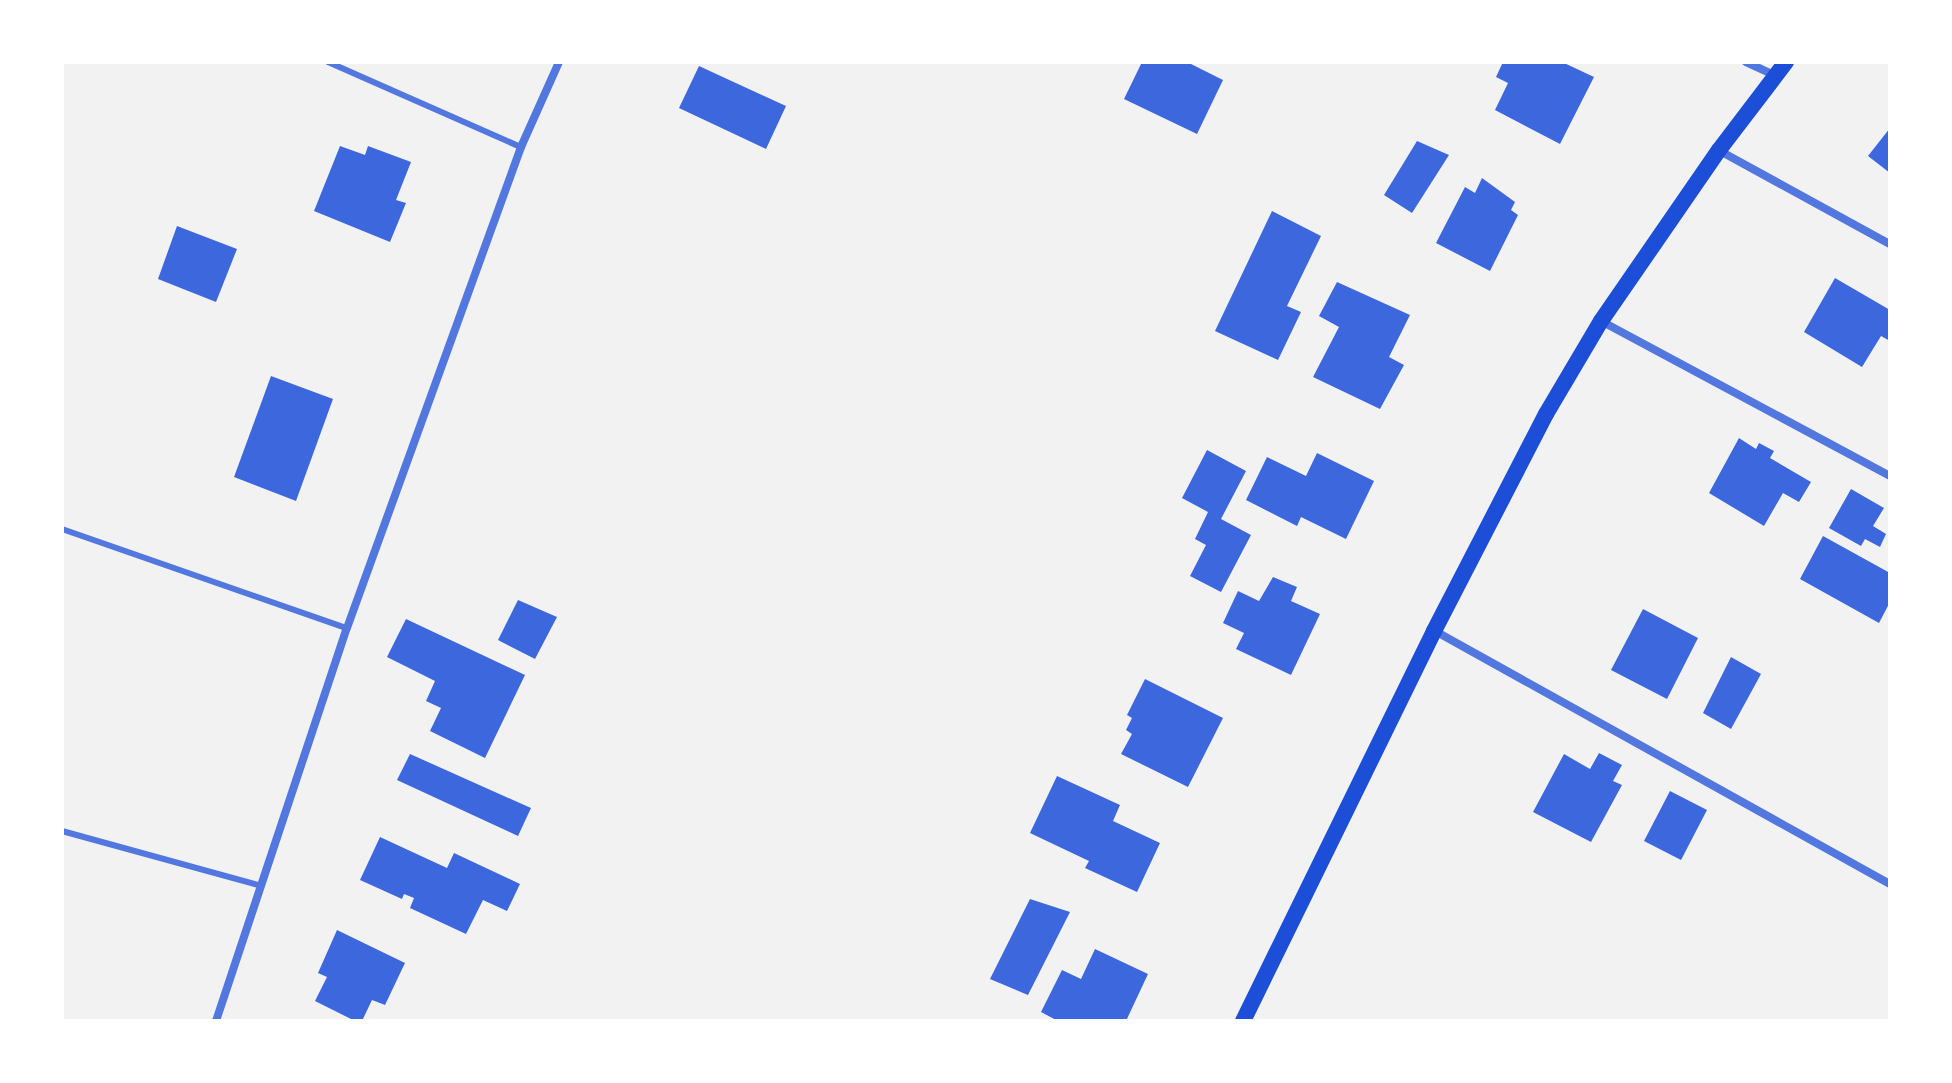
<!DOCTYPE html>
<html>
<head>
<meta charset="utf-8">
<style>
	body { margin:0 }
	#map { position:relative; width:1952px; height:1083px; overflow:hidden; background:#f2f2f2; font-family:Inter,sans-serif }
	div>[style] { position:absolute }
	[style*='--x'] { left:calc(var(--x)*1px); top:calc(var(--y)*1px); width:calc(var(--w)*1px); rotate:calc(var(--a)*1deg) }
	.building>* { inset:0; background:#3d67dc }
	.service>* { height:6px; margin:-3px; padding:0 3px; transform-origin:3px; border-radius:3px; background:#5277de }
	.minor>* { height:8px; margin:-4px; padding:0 4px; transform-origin:4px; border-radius:4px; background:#5277de }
	.secondary>* { height:16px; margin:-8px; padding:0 8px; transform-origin:8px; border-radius:8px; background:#1d4ed8 }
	span { translate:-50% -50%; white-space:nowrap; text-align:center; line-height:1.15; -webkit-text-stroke:7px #fff; paint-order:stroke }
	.frame { position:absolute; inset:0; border:64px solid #fff; pointer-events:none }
</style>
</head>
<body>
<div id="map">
	<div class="building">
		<div style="clip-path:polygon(1142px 62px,1187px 62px,1223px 80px,1197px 134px,1124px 99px)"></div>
		<div style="clip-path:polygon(1503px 62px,1562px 62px,1594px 77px,1560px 144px,1495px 110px,1508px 83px,1496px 77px)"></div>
		<div style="clip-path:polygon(699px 66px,786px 106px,766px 149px,679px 108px)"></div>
		<div style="clip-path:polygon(1890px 128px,1890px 173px,1868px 156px)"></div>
		<div style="clip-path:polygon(1417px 141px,1449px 155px,1412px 213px,1384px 195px)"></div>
		<div style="clip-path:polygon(340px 146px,365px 155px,368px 146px,411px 162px,396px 200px,406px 203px,390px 242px,314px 211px)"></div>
		<div style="clip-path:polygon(1482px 178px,1515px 202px,1511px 210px,1518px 215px,1490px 271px,1436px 243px,1465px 187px,1475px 193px)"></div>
		<div style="clip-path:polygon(1272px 211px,1321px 236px,1287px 306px,1301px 312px,1278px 360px,1215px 331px)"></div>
		<div style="clip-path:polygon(177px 226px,237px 249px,216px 302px,158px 279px)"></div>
		<div style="clip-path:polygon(1835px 278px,1890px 310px,1890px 341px,1881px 336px,1862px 367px,1804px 332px)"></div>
		<div style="clip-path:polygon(1337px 282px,1410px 315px,1389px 357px,1404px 365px,1380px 409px,1313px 377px,1339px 327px,1319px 316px)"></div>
		<div style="clip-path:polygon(271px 376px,333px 399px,296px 501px,234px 477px)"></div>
		<div style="clip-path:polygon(1739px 438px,1756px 449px,1759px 443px,1774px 451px,1770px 458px,1811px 482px,1799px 502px,1783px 493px,1764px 526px,1709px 493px)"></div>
		<div style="clip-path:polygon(1207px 450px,1246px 471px,1221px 519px,1251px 535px,1221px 592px,1190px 576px,1206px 545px,1195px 539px,1208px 512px,1182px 498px)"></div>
		<div style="clip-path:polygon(1317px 453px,1374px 481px,1346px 539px,1301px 517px,1297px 526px,1246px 500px,1267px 457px,1306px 476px)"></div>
		<div style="clip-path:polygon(1851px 489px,1884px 508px,1873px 526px,1886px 534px,1880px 547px,1865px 539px,1861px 546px,1829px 528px)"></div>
		<div style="clip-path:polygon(1823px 536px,1890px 573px,1890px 602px,1879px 623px,1800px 579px)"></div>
		<div style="clip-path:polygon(1273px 577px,1297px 587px,1291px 601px,1320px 614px,1291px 675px,1236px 649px,1244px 633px,1223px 623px,1238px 591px,1259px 601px)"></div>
		<div style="clip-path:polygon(518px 600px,557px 617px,535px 659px,498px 640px)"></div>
		<div style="clip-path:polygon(1643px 609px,1698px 638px,1667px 699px,1611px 670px)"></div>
		<div style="clip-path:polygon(406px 619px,525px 675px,485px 758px,430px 731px,441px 708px,426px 701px,435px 681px,387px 657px)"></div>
		<div style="clip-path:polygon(1731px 657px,1761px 674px,1731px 729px,1703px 713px)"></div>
		<div style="clip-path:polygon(1145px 679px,1223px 718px,1188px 787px,1121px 754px,1132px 734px,1126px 730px,1132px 718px,1127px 715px)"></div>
		<div style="clip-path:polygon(1599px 753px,1622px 765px,1613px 781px,1622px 785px,1591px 842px,1533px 812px,1564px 754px,1590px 769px)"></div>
		<div style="clip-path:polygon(410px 754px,531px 808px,518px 836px,397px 780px)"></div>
		<div style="clip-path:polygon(1057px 776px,1120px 805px,1113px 821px,1160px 843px,1137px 892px,1085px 868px,1089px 861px,1030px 833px)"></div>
		<div style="clip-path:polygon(1670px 791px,1707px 810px,1681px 860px,1644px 841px)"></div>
		<div style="clip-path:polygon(380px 837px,447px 868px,454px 853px,520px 884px,507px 911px,483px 900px,466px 934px,410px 908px,414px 898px,404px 894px,402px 899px,360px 880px)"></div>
		<div style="clip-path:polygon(1030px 899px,1070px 912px,1028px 995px,990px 979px)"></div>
		<div style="clip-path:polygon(337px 930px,405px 963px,385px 1005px,372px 1000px,362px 1021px,355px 1021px,315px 1001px,327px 977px,318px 973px)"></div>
		<div style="clip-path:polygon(1095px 949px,1148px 974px,1126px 1021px,1058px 1021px,1041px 1012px,1062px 970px,1081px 979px)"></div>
	</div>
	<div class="service">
		<div style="--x:328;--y:62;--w:211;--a:23.8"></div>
		<div style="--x:62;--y:529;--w:302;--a:19.2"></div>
		<div style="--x:62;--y:831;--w:206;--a:15.4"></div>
	</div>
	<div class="minor">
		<div style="--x:1746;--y:62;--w:33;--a:25"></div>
		<div style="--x:1720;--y:151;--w:194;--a:28.7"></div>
		<div style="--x:1601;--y:321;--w:328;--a:28.2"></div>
		<div style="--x:1435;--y:631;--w:521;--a:29.08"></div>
		<div style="--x:216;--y:1021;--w:414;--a:-71.6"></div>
		<div style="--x:347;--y:628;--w:512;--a:-70.11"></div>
		<div style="--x:521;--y:147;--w:93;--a:-65.9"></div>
	</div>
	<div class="secondary">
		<div style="--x:1243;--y:1021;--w:434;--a:-63.9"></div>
		<div style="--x:1434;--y:631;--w:244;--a:-62.7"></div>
		<div style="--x:1546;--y:414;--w:108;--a:-59.4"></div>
		<div style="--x:1601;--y:321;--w:208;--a:-55.4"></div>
		<div style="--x:1719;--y:150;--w:111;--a:-52.7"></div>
	</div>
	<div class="frame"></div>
</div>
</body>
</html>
